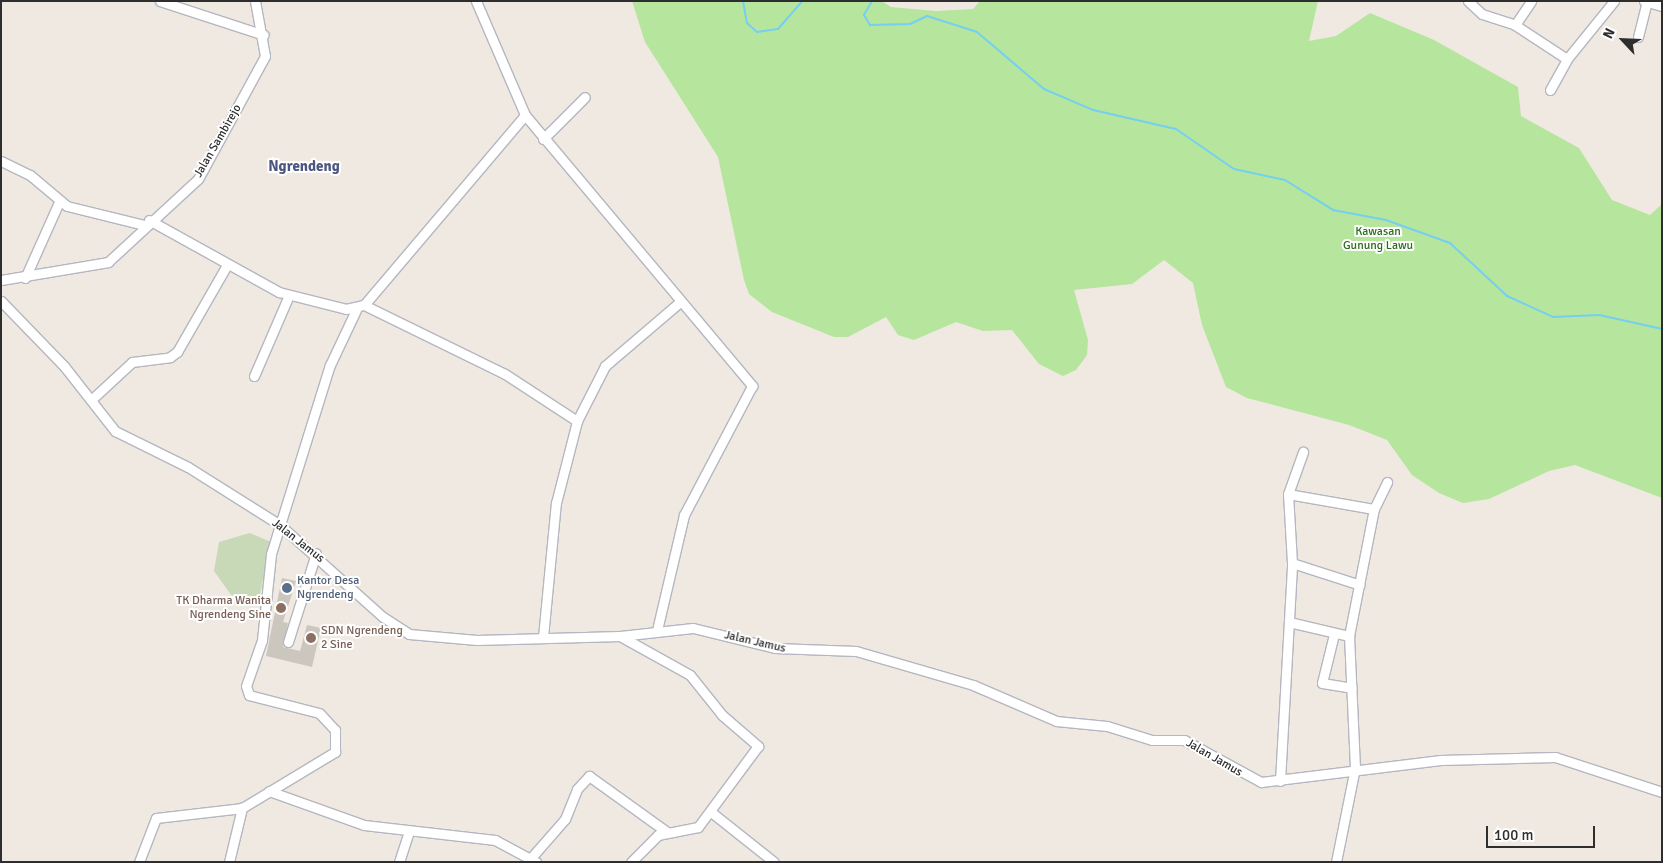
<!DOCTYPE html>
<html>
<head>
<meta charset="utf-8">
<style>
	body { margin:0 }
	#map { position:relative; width:1663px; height:863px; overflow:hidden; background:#efe9e1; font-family:Signika,sans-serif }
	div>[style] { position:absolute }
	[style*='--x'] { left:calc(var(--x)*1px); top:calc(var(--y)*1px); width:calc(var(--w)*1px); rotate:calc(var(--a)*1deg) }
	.green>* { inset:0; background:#b6e59e }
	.cemetery>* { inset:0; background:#c8d9b8 }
	.stream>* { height:2px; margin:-1px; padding:0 1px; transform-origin:1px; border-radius:1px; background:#75cff0 }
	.building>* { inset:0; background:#cbc7bf }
	.roads { filter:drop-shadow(1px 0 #b4b7c1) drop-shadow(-1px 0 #b4b7c1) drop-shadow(0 1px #b4b7c1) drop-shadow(0 -1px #b4b7c1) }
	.minor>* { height:9px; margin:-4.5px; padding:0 4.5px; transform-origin:4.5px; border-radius:4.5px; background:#fff }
	.dots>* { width:14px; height:14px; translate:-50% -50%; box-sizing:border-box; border:2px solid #fff; border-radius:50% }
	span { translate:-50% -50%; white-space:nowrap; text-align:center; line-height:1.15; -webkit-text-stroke:4px #fff; paint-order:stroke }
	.street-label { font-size:12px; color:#2e2e2e }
	.park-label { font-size:12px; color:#2c6e1b }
	.service-label { font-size:12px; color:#4e5e75 }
	.left { translate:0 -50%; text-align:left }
	.education-label { font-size:12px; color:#785e54 }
	.right { translate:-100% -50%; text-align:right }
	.quarter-label { font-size:15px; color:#4d5680; font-weight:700 }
	.frame { position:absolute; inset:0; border:2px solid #2e2e2e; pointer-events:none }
	.north { position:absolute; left:1598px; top:15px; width:50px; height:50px; -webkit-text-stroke:4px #fff; paint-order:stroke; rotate:295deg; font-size:14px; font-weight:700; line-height:20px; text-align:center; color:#2e2e2e }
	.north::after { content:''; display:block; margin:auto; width:18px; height:22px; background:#2e2e2e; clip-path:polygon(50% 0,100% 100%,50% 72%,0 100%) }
	.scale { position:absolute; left:1486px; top:826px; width:109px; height:22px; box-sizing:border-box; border:2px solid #2e2e2e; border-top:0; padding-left:6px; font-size:15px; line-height:18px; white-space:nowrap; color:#2e2e2e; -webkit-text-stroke:4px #fff; paint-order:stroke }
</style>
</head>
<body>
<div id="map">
	<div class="green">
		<div style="clip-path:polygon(632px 1px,882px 1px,891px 7px,936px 11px,973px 9px,980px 1px,1318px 1px,1309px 41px,1336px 36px,1370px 13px,1434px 40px,1518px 87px,1521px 116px,1579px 148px,1612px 200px,1650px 215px,1662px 204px,1662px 498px,1575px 465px,1549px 471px,1489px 499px,1463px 503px,1439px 493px,1412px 475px,1387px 440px,1349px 425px,1247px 398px,1226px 387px,1202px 325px,1193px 283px,1164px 260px,1132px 284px,1074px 290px,1088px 340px,1087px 355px,1076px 370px,1063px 376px,1039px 364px,1012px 330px,983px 331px,956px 322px,914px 340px,898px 335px,886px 317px,848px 337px,834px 337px,772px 312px,749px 294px,744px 280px,718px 157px,645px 42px)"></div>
	</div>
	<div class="cemetery">
		<div style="clip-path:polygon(250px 533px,271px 542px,258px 603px,231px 595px,214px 571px,219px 542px)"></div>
	</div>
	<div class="stream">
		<div style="--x:743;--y:1;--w:22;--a:80"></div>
		<div style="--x:747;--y:23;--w:13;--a:42"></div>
		<div style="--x:757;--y:32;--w:21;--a:-8"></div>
		<div style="--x:778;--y:29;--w:37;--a:-49"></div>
		<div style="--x:872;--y:1;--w:16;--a:120"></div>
		<div style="--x:864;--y:15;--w:12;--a:59"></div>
		<div style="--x:870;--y:25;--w:40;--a:-1.4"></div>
		<div style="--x:910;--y:24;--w:19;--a:-25"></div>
		<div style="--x:927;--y:16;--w:52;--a:17.7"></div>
		<div style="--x:977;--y:32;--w:88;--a:40.4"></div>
		<div style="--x:1044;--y:89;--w:53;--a:23.2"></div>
		<div style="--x:1093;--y:110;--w:85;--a:12.9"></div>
		<div style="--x:1176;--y:129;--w:70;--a:34.6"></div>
		<div style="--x:1234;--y:169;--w:52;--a:12.2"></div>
		<div style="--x:1285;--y:180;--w:57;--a:32"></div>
		<div style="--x:1333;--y:210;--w:54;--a:10.7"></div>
		<div style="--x:1386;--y:220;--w:68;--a:19.8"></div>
		<div style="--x:1450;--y:243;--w:78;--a:42.9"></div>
		<div style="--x:1507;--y:296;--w:51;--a:24.5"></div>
		<div style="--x:1553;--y:317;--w:46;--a:-2.5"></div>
		<div style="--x:1599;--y:315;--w:65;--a:12.5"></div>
	</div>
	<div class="building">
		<div style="clip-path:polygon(282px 578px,296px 581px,283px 622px,288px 623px,283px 647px,300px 651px,307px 625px,321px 628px,312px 667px,266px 656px)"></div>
	</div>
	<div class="roads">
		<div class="minor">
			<div style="--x:160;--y:1;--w:109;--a:18.1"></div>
			<div style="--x:476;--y:1;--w:124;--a:66.7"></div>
			<div style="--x:525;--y:115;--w:354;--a:50"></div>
			<div style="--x:752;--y:386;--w:146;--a:117.8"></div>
			<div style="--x:684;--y:515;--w:118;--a:103.2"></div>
			<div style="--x:1468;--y:1;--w:19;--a:43"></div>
			<div style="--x:1482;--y:14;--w:35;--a:18"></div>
			<div style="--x:1515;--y:25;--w:62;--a:33.2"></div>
			<div style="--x:1567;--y:59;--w:75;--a:-51"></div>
			<div style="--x:1644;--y:1;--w:19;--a:16"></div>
			<div style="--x:1515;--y:25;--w:29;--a:-56"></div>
			<div style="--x:1638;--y:37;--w:36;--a:-76"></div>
			<div style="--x:1550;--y:90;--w:35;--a:-61"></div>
			<div style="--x:543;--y:139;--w:59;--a:-45"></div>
			<div style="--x:1;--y:161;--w:32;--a:26"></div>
			<div style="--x:30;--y:175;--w:48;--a:40"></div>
			<div style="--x:67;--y:206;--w:79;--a:13.9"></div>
			<div style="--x:149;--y:220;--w:149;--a:29"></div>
			<div style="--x:279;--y:292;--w:69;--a:14.2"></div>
			<div style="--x:346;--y:309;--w:18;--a:-13"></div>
			<div style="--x:364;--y:305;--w:157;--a:26.1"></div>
			<div style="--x:505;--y:374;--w:86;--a:33.1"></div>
			<div style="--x:25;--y:278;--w:83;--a:-65.9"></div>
			<div style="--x:1;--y:280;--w:109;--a:-9.5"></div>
			<div style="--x:108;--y:262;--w:122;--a:-42.7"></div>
			<div style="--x:198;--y:179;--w:140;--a:-61.4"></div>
			<div style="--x:265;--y:56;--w:56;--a:-100.3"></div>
			<div style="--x:1;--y:301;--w:91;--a:45.9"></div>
			<div style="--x:64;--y:366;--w:83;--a:51.9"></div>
			<div style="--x:115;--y:431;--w:81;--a:26.3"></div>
			<div style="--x:188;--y:467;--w:109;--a:32.2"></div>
			<div style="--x:280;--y:525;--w:138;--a:41.8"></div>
			<div style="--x:383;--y:617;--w:31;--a:33"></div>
			<div style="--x:409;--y:634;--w:68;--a:5"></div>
			<div style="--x:477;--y:640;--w:143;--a:-1.6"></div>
			<div style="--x:620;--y:636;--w:73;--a:-6.3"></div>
			<div style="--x:693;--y:628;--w:84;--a:13.7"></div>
			<div style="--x:775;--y:648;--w:81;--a:2.1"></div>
			<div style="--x:856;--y:651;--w:122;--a:16.2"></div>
			<div style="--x:973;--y:685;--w:90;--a:23.4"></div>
			<div style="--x:1056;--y:721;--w:51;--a:5.6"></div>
			<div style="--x:1107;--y:726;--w:47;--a:17.3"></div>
			<div style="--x:1152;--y:740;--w:32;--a:0"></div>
			<div style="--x:1184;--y:740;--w:88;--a:28.6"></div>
			<div style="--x:1261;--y:782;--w:181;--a:-7"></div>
			<div style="--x:1441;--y:760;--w:114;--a:-1.5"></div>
			<div style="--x:1555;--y:757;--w:113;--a:18.1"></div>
			<div style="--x:364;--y:305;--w:249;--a:-49.7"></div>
			<div style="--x:254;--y:376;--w:88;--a:-66.6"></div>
			<div style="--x:91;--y:400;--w:56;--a:-42.8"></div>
			<div style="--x:132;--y:362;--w:38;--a:-7"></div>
			<div style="--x:170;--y:357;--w:9;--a:-36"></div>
			<div style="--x:177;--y:352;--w:100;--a:-60.1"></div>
			<div style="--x:1288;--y:494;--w:45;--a:-70.3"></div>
			<div style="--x:1292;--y:563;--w:71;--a:17.9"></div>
			<div style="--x:1289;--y:622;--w:62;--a:13.1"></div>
			<div style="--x:1334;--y:634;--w:50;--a:103.8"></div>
			<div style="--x:1322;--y:683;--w:30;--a:9"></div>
			<div style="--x:620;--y:636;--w:80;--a:29.1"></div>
			<div style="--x:690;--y:675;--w:51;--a:51.3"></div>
			<div style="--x:722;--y:715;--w:48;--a:40.7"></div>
			<div style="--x:758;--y:746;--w:101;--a:126.5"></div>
			<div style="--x:698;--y:827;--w:41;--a:168.7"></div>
			<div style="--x:658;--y:835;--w:38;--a:135"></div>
			<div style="--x:543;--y:637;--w:135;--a:-84.5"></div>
			<div style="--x:556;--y:503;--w:85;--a:-75.6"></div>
			<div style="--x:577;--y:421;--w:62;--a:-63"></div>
			<div style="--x:605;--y:366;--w:99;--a:-40.5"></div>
			<div style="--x:288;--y:642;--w:93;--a:-72.5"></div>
			<div style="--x:1280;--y:781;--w:218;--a:-86.8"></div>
			<div style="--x:1292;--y:563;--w:69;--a:-93.3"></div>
			<div style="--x:1288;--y:494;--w:87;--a:9.9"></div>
			<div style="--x:269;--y:791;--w:101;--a:19.7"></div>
			<div style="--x:364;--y:825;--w:132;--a:6.5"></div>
			<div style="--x:495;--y:840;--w:47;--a:28.2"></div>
			<div style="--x:711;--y:812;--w:80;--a:38.4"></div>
			<div style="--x:530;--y:859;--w:53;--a:-48.8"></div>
			<div style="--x:565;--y:819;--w:32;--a:-68"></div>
			<div style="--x:577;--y:789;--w:18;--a:-47"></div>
			<div style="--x:589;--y:776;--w:96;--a:35.7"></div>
			<div style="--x:139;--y:862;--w:47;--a:-68.9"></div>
			<div style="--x:156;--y:818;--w:87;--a:-6.6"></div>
			<div style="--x:242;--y:808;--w:109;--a:-31.1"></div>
			<div style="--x:335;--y:752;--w:22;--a:-90"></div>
			<div style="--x:335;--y:730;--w:23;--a:-133"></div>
			<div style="--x:319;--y:713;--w:72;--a:-165.6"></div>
			<div style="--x:249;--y:695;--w:9;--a:-108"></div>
			<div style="--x:246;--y:686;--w:49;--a:-70.8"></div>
			<div style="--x:262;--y:640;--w:86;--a:-84"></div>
			<div style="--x:271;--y:554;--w:198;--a:-72.7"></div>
			<div style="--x:330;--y:365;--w:61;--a:-64.7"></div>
			<div style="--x:229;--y:862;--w:56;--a:-76.5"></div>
			<div style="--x:399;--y:862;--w:32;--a:-72"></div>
			<div style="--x:1336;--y:862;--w:96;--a:-78.6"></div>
			<div style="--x:1355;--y:768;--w:132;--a:-92.6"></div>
			<div style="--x:1349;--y:636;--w:129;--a:-78.9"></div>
			<div style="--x:1374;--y:509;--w:30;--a:-64"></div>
		</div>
	</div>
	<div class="dots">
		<div style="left:287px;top:588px;background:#5c6f8a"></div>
		<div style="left:281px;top:608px;background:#8d6e63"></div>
		<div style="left:311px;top:638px;background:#8d6e63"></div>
	</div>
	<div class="street-label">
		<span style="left:218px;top:141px;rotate:-60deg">Jalan Sambirejo</span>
		<span style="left:298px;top:541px;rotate:38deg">Jalan Jamus</span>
		<span style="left:755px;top:642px;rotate:13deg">Jalan Jamus</span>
		<span style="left:1214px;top:758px;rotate:30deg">Jalan Jamus</span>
	</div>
	<div class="park-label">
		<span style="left:1378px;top:239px">Kawasan<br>Gunung Lawu</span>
	</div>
	<div class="service-label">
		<span class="left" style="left:297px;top:588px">Kantor Desa<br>Ngrendeng</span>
	</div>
	<div class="education-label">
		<span class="right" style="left:271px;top:608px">TK Dharma Wanita<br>Ngrendeng Sine</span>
		<span class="left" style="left:321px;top:638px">SDN Ngrendeng<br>2 Sine</span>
	</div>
	<div class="quarter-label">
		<span style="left:304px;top:167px">Ngrendeng</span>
	</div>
	<div class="frame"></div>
	<div class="north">N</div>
	<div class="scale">100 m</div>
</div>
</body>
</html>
